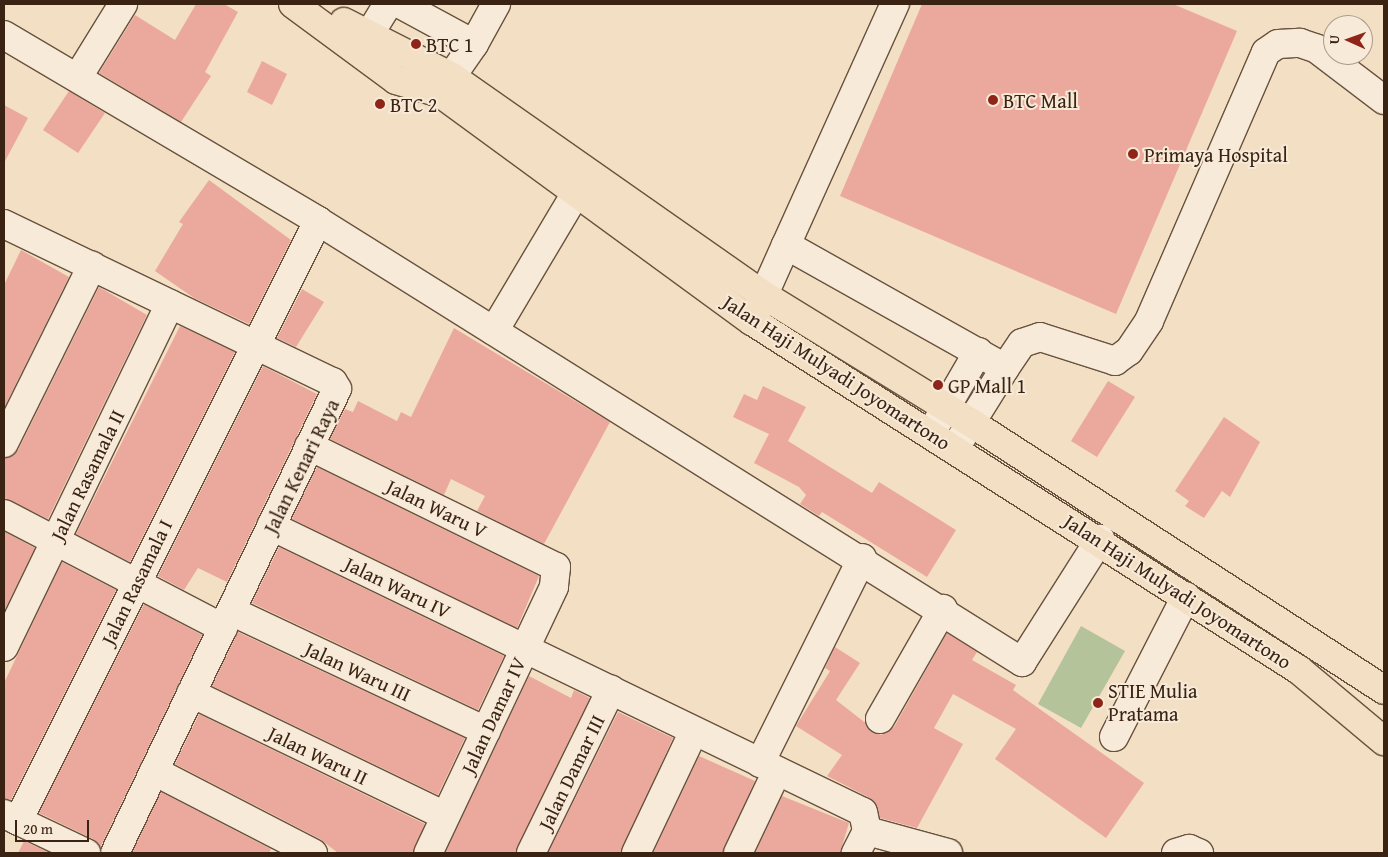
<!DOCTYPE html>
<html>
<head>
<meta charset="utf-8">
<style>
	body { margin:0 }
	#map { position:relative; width:1388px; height:857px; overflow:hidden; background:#f3dfc3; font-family:"Gentium Book Plus",serif }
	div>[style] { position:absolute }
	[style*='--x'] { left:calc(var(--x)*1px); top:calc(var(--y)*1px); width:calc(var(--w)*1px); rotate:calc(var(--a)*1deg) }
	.green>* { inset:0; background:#b4c399 }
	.building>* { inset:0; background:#eba99d }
	.roads { filter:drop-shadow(1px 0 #68523e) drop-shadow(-1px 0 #68523e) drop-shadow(0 1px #68523e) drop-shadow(0 -1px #68523e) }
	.minor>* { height:28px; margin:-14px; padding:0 14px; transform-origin:14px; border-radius:14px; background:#f7ead8 }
	.major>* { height:28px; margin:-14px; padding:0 14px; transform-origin:14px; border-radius:14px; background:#f3dfc3 }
	.dots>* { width:14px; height:14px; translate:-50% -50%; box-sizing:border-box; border:2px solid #f7ead8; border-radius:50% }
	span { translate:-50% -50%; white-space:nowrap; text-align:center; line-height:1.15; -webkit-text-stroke:4px #f7ead8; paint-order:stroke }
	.poi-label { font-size:20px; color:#3a2312 }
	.left { translate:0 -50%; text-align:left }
	.street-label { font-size:20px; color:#3a2312 }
	.frame { position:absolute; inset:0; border:5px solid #3a2312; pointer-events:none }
	.north { position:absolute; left:1323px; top:15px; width:50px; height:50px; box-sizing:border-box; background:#f7ead8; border:1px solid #ab9a89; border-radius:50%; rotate:272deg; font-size:14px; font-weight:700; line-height:20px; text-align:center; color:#3a2312 }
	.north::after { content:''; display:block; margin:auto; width:18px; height:22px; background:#8f2418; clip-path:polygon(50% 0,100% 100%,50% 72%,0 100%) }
	.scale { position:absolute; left:15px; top:820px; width:74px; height:22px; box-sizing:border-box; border:2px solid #3a2312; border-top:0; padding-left:6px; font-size:15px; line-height:18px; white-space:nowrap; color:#3a2312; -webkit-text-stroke:4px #f7ead8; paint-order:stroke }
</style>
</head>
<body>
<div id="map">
	<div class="green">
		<div style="clip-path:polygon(1081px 626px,1125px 651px,1081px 728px,1038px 704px)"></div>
	</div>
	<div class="building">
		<div style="clip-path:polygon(196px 4px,224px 4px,238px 12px,205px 72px,211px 76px,181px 122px,99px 73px,135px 15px,175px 40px)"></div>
		<div style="clip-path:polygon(922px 4px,1173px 4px,1237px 31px,1116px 314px,840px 196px)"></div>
		<div style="clip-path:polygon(262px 61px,287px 74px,272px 105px,247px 92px)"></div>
		<div style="clip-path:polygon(69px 91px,105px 113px,78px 153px,43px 130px)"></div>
		<div style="clip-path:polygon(4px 105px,28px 118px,4px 163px)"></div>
		<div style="clip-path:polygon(209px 180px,291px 240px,249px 324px,194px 298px,155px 271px,183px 224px,179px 222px)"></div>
		<div style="clip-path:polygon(21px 250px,69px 277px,4px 408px,4px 285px)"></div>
		<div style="clip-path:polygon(99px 287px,147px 315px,48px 519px,4px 498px,4px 458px,18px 450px)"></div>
		<div style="clip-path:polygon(302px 289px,324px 302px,296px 347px,277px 338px)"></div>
		<div style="clip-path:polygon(180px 326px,235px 352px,130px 562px,76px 534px)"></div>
		<div style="clip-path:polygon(454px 328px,610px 422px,544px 544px,477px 511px,485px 496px,451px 479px,444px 495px,330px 439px,345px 409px,353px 412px,358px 401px,397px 421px,401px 412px,411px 417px)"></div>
		<div style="clip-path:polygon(263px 366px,317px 394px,227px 582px,198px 568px,184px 590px,158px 576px)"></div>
		<div style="clip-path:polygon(1108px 381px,1135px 397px,1097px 457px,1071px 441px)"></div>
		<div style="clip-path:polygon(763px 386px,806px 407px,788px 441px,872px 493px,879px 482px,956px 530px,927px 577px,822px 512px,819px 516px,800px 504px,806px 495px,799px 487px,754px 463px,769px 434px,733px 417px,744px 394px,757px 400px)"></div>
		<div style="clip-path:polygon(1224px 417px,1260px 442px,1230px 497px,1222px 491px,1204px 518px,1185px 506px,1189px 501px,1175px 491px)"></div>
		<div style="clip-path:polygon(317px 467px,539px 576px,517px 628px,292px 519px)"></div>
		<div style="clip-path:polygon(4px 531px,35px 548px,4px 612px)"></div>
		<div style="clip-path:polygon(279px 547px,504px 656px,478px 710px,252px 603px)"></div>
		<div style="clip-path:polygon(62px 562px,116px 590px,11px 800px,4px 799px,4px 683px)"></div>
		<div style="clip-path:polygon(144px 604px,202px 635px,100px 848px,93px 839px,39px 813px)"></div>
		<div style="clip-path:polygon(238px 632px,465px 738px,438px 795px,212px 686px)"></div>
		<div style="clip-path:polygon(947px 633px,977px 652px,972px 660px,1016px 685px,1013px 690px,1144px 783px,1106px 838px,995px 759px,1016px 729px,953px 694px,934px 728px,963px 744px,917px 828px,880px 818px,870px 798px,827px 776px,842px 755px,796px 726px,830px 671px,825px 668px,835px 647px,860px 663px,836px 700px,881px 735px,894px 727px)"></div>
		<div style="clip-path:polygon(529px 676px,571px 698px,574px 690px,590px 698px,516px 853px,445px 853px)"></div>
		<div style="clip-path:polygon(618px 712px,673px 738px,621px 853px,548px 853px)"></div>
		<div style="clip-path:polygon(199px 714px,425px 824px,413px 853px,338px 853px,320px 839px,175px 764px)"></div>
		<div style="clip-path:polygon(699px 756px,755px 781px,723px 853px,653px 853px)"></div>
		<div style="clip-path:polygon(161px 792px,271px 849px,269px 853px,132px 853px)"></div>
		<div style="clip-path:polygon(782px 796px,849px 823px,840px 853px,755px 853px)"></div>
		<div style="clip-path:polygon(24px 841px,50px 853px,18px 853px)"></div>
	</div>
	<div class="roads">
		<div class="minor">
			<div style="--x:400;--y:4;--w:84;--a:28.4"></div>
			<div style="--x:474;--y:44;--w:60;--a:124.8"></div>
			<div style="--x:4;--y:35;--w:365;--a:30.6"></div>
			<div style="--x:318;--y:221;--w:831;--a:32.06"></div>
			<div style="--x:1022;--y:662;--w:146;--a:-57.6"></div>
			<div style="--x:474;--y:44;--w:46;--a:-61.2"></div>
			<div style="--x:359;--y:51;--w:55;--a:-58.3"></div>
			<div style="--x:78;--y:77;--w:86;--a:-58.3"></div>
			<div style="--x:4;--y:224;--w:365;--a:25.7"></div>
			<div style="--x:333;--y:382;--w:8;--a:60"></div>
			<div style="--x:337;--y:389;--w:514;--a:115.57"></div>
			<div style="--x:786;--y:245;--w:265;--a:-65.7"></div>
			<div style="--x:752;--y:321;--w:83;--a:-65.9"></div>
			<div style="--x:786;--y:245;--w:251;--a:29.3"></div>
			<div style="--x:1005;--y:368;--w:30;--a:-56"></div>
			<div style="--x:1022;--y:343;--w:19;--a:-18"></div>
			<div style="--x:1040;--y:337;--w:79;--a:17.7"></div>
			<div style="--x:1115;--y:361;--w:17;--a:-36"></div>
			<div style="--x:1129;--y:351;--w:36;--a:-56"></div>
			<div style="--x:1149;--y:321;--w:293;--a:-66.5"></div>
			<div style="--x:1266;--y:52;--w:14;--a:-34"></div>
			<div style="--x:1278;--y:44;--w:22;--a:-3"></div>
			<div style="--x:1300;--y:43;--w:18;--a:19"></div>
			<div style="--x:1317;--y:49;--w:84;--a:37.3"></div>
			<div style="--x:494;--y:331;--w:163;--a:-59.3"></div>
			<div style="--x:931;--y:433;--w:94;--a:-59.9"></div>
			<div style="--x:4;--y:443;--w:198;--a:-63.6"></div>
			<div style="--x:309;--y:446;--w:275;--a:26.1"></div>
			<div style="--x:556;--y:567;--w:20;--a:96"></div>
			<div style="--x:554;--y:587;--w:294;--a:115.3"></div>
			<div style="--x:955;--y:448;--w:94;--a:-58"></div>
			<div style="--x:4;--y:514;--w:247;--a:27.5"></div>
			<div style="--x:271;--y:526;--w:657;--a:25.79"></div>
			<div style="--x:863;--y:812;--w:19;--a:78"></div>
			<div style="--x:867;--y:831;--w:25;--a:117"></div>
			<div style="--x:231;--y:611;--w:282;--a:25.2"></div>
			<div style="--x:4;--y:647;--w:381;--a:-64.2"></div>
			<div style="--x:191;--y:693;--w:282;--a:25.8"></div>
			<div style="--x:880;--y:719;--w:127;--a:-60.2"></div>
			<div style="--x:1114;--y:737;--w:158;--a:-62.9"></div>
			<div style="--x:760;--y:763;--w:229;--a:-63.5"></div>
			<div style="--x:154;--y:771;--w:179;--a:27.3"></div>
			<div style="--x:4;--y:814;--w:91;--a:25.4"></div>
			<div style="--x:18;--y:821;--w:671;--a:-63.43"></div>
			<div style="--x:867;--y:831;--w:84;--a:15.2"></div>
			<div style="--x:531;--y:853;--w:182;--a:-63.9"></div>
			<div style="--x:636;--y:853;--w:135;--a:-64.6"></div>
			<div style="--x:738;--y:853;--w:91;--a:-64.6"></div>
			<div style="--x:1176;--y:853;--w:14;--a:-17"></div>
			<div style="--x:1189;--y:849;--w:11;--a:22"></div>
		</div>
		<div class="major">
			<div style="--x:293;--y:4;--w:128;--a:36.4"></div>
			<div style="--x:396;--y:80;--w:46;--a:16.5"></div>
			<div style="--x:440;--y:93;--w:386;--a:36.2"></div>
			<div style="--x:752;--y:321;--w:649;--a:32.54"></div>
			<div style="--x:1299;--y:670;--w:111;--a:39.9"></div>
			<div style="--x:344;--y:22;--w:121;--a:27"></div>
			<div style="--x:452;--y:77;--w:382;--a:35"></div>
			<div style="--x:765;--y:296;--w:241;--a:31.6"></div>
			<div style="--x:970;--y:422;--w:493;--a:32.9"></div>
		</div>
	</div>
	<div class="dots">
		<div style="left:416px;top:44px;background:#8f2418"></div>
		<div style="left:993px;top:100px;background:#8f2418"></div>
		<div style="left:380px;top:104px;background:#8f2418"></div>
		<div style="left:1133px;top:154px;background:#8f2418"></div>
		<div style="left:938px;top:385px;background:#8f2418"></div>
		<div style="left:1098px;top:703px;background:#8f2418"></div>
	</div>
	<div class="poi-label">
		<span class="left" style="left:426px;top:44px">BTC 1</span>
		<span class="left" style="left:1003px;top:100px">BTC Mall</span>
		<span class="left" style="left:390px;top:104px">BTC 2</span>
		<span class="left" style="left:1144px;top:154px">Primaya Hospital</span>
		<span class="left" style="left:948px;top:385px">GP Mall 1</span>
		<span class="left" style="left:1108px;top:702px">STIE Mulia<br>Pratama</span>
	</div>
	<div class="street-label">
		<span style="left:837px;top:372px;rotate:33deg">Jalan Haji Mulyadi Joyomartono</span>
		<span style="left:301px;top:466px;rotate:-64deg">Jalan Kenari Raya</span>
		<span style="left:87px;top:475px;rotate:-64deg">Jalan Rasamala II</span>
		<span style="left:437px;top:508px;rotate:26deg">Jalan Waru V</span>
		<span style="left:136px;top:582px;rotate:-64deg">Jalan Rasamala I</span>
		<span style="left:398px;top:587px;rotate:26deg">Jalan Waru IV</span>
		<span style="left:1178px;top:591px;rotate:33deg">Jalan Haji Mulyadi Joyomartono</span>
		<span style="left:358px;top:671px;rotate:25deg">Jalan Waru III</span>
		<span style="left:493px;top:715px;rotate:-65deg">Jalan Damar IV</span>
		<span style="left:318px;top:755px;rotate:26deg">Jalan Waru II</span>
		<span style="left:571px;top:772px;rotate:-64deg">Jalan Damar III</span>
	</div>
	<div class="frame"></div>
	<div class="north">U</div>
	<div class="scale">20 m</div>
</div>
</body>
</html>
